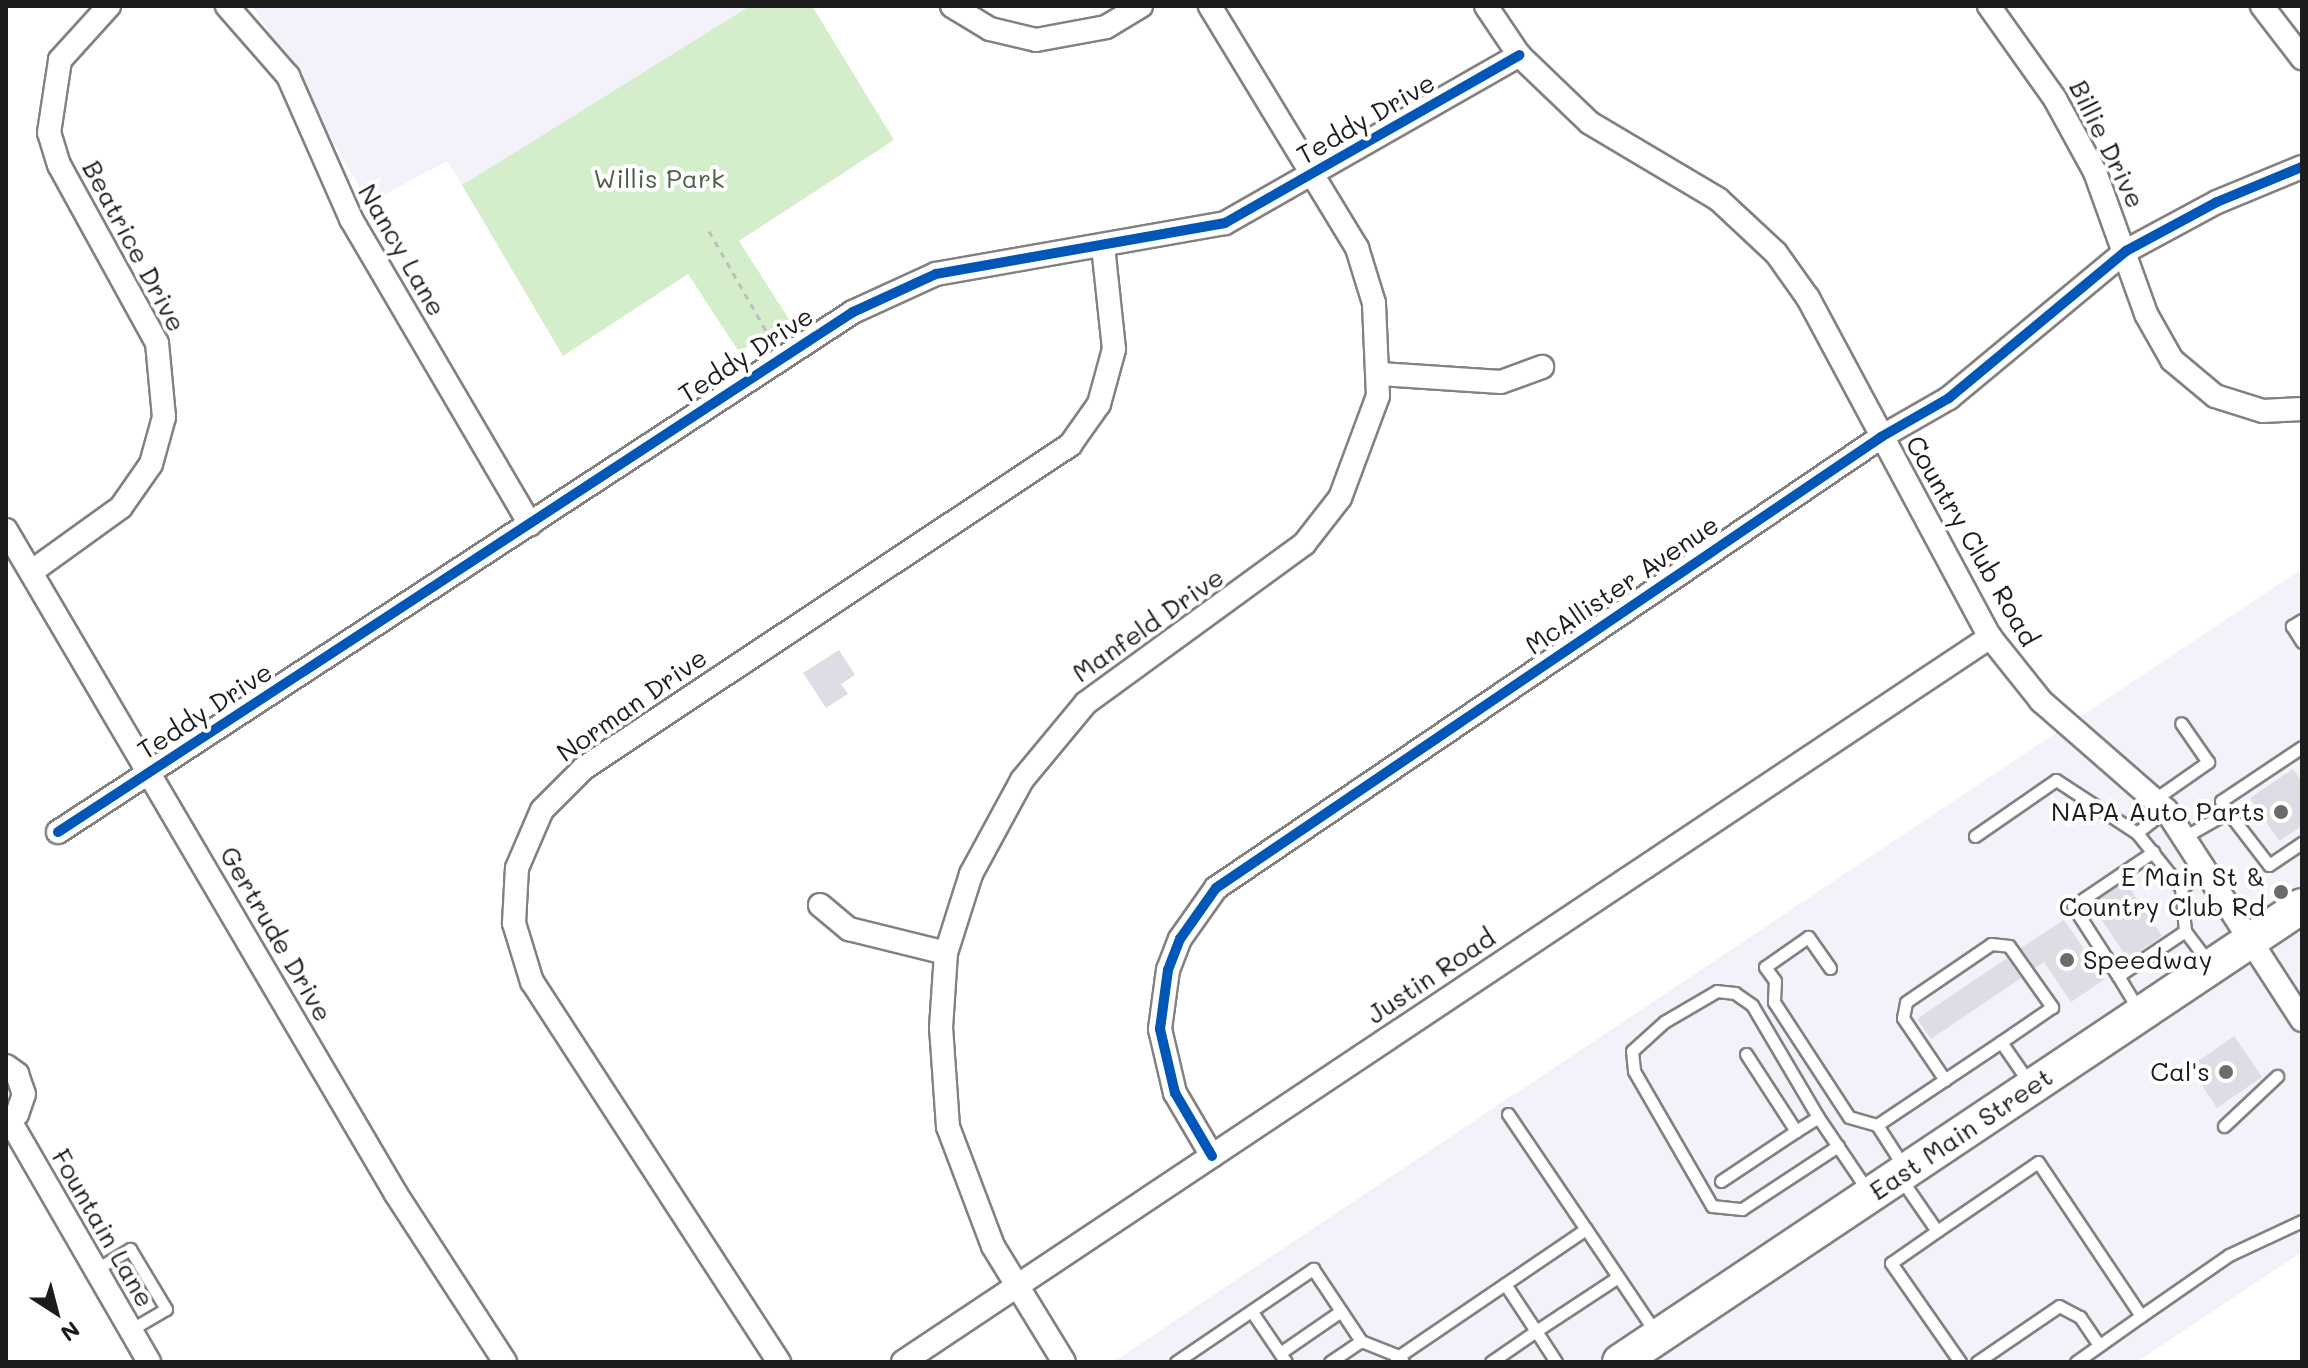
<!DOCTYPE html>
<html>
<head>
<meta charset="utf-8">
<style>
	body { margin:0 }
	#map { position:relative; width:2308px; height:1368px; overflow:hidden; background:#fff; font-family:Mali,sans-serif }
	div>[style] { position:absolute }
	[style*='--x'] { left:calc(var(--x)*1px); top:calc(var(--y)*1px); width:calc(var(--w)*1px); rotate:calc(var(--a)*1deg) }
	.built>* { inset:0; background:#f3f2fa }
	.green>* { inset:0; background:#d4eecb }
	.building>* { inset:0; background:#dedde6 }
	.path>* { height:3px; margin-top:-1.5px; transform-origin:0; background:repeating-linear-gradient(90deg,#bebebe 0 6px,transparent 0 12px) }
	.roads { filter:drop-shadow(2px 0 #828282) drop-shadow(-2px 0 #828282) drop-shadow(0 2px #828282) drop-shadow(0 -2px #828282) }
	.lane>* { height:11px; margin:-5.5px; padding:0 5.5px; transform-origin:5.5px; border-radius:5.5px; background:#fff }
	.street>* { height:22px; margin:-11px; padding:0 11px; transform-origin:11px; border-radius:11px; background:#fff }
	.primary>* { height:34px; margin:-17px; padding:0 17px; transform-origin:17px; border-radius:17px; background:#fff }
	.cycleway>* { height:10px; margin:-5px; padding:0 5px; transform-origin:5px; border-radius:5px; background:#0057b8 }
	.dots>* { width:22px; height:22px; translate:-50% -50%; box-sizing:border-box; border:4px solid #fff; border-radius:50% }
	span { translate:-50% -50%; white-space:nowrap; text-align:center; line-height:1.15; -webkit-text-stroke:8px #fff; paint-order:stroke }
	.street-label { font-size:26px; color:#1c1c1c }
	.park-label { font-size:26px; color:#50614a }
	.poi-label { font-size:26px; color:#1c1c1c }
	.right { translate:-100% -50%; text-align:right }
	.left { translate:0 -50%; text-align:left }
	.frame { position:absolute; inset:0; border:8px solid #1c1c1c; pointer-events:none }
	.north { position:absolute; left:16px; top:1272px; width:80px; height:80px; -webkit-text-stroke:6px #fff; paint-order:stroke; rotate:144deg; font-size:22px; font-weight:700; line-height:32px; text-align:center; color:#1c1c1c }
	.north::after { content:''; display:block; margin:auto; width:28px; height:36px; background:#1c1c1c; clip-path:polygon(50% 0,100% 100%,50% 72%,0 100%) }
</style>
</head>
<body>
<div id="map">
	<div class="built">
		<div style="clip-path:polygon(253px 6px,750px 6px,462px 185px,447px 161px,369px 203px)"></div>
		<div style="clip-path:polygon(2302px 569px,2302px 1252px,2137px 1362px,1113px 1362px)"></div>
	</div>
	<div class="green">
		<div style="clip-path:polygon(750px 6px,812px 6px,894px 140px,739px 241px,789px 319px,739px 352px,688px 274px,563px 356px,462px 185px)"></div>
	</div>
	<div class="building">
		<div style="clip-path:polygon(839px 650px,855px 675px,841px 684px,848px 694px,826px 708px,803px 673px)"></div>
		<div style="clip-path:polygon(2293px 769px,2302px 782px,2302px 826px,2279px 841px,2250px 798px)"></div>
		<div style="clip-path:polygon(2125px 881px,2162px 936px,2128px 959px,2091px 904px)"></div>
		<div style="clip-path:polygon(2064px 920px,2105px 979px,2071px 1002px,2044px 962px,2035px 968px,2021px 948px)"></div>
		<div style="clip-path:polygon(2007px 958px,2021px 978px,1931px 1039px,1917px 1019px)"></div>
		<div style="clip-path:polygon(2234px 1036px,2262px 1077px,2217px 1108px,2190px 1067px)"></div>
	</div>
	<div class="path">
		<div style="--x:709;--y:231;--w:127;--a:60.2"></div>
	</div>
	<div class="roads">
		<div class="lane">
			<div style="--x:2302;--y:620;--w:12;--a:149"></div>
			<div style="--x:2292;--y:626;--w:19;--a:58"></div>
			<div style="--x:2155;--y:799;--w:65;--a:-34.9"></div>
			<div style="--x:2208;--y:762;--w:47;--a:-124.7"></div>
			<div style="--x:2166;--y:810;--w:37;--a:142"></div>
			<div style="--x:2137;--y:833;--w:70;--a:51.3"></div>
			<div style="--x:2181;--y:888;--w:43;--a:84.7"></div>
			<div style="--x:2185;--y:931;--w:40;--a:53"></div>
			<div style="--x:2228;--y:812;--w:67;--a:52.3"></div>
			<div style="--x:2269;--y:865;--w:40;--a:-34"></div>
			<div style="--x:1975;--y:836;--w:98;--a:-34.7"></div>
			<div style="--x:2056;--y:780;--w:97;--a:33.2"></div>
			<div style="--x:2186;--y:836;--w:48;--a:-29.7"></div>
			<div style="--x:2228;--y:812;--w:13;--a:-122"></div>
			<div style="--x:2221;--y:801;--w:97;--a:-33.7"></div>
			<div style="--x:2181;--y:888;--w:33;--a:-35"></div>
			<div style="--x:1830;--y:968;--w:38;--a:-125"></div>
			<div style="--x:1808;--y:937;--w:52;--a:145.1"></div>
			<div style="--x:1765;--y:967;--w:17;--a:54"></div>
			<div style="--x:1775;--y:981;--w:21;--a:93"></div>
			<div style="--x:1774;--y:1002;--w:137;--a:56.9"></div>
			<div style="--x:1849;--y:1117;--w:29;--a:16"></div>
			<div style="--x:2118;--y:976;--w:83;--a:-122.7"></div>
			<div style="--x:2073;--y:906;--w:97;--a:-34"></div>
			<div style="--x:2138;--y:1009;--w:39;--a:-121"></div>
			<div style="--x:2118;--y:976;--w:81;--a:-33.9"></div>
			<div style="--x:1746;--y:1054;--w:92;--a:57"></div>
			<div style="--x:1796;--y:1131;--w:26;--a:-32"></div>
			<div style="--x:1818;--y:1117;--w:89;--a:56"></div>
			<div style="--x:1945;--y:1080;--w:75;--a:-124.1"></div>
			<div style="--x:1903;--y:1018;--w:16;--a:-79"></div>
			<div style="--x:1906;--y:1002;--w:103;--a:-34.3"></div>
			<div style="--x:1991;--y:944;--w:18;--a:6"></div>
			<div style="--x:2009;--y:946;--w:75;--a:54.8"></div>
			<div style="--x:2052;--y:1007;--w:62;--a:145.5"></div>
			<div style="--x:1508;--y:1114;--w:139;--a:55.9"></div>
			<div style="--x:1818;--y:1117;--w:130;--a:-120.5"></div>
			<div style="--x:1752;--y:1005;--w:21;--a:-145"></div>
			<div style="--x:1735;--y:993;--w:18;--a:-174"></div>
			<div style="--x:1717;--y:991;--w:61;--a:149.7"></div>
			<div style="--x:1664;--y:1022;--w:43;--a:137.8"></div>
			<div style="--x:1632;--y:1051;--w:20;--a:84"></div>
			<div style="--x:1634;--y:1071;--w:156;--a:60"></div>
			<div style="--x:1712;--y:1206;--w:30;--a:6"></div>
			<div style="--x:1742;--y:1209;--w:115;--a:-33.3"></div>
			<div style="--x:2224;--y:1126;--w:73;--a:-43.3"></div>
			<div style="--x:1904;--y:1167;--w:50;--a:-122.7"></div>
			<div style="--x:1877;--y:1125;--w:149;--a:-33.8"></div>
			<div style="--x:2001;--y:1042;--w:51;--a:55.4"></div>
			<div style="--x:1901;--y:1179;--w:63;--a:55.3"></div>
			<div style="--x:1937;--y:1231;--w:122;--a:-34.3"></div>
			<div style="--x:2038;--y:1162;--w:185;--a:56.2"></div>
			<div style="--x:2141;--y:1316;--w:107;--a:-34.7"></div>
			<div style="--x:2229;--y:1255;--w:81;--a:-25"></div>
			<div style="--x:1721;--y:1181;--w:90;--a:-33.7"></div>
			<div style="--x:1937;--y:1231;--w:56;--a:145.2"></div>
			<div style="--x:1891;--y:1263;--w:121;--a:55.1"></div>
			<div style="--x:95;--y:1270;--w:41;--a:-31"></div>
			<div style="--x:130;--y:1249;--w:70;--a:59"></div>
			<div style="--x:166;--y:1309;--w:42;--a:149.7"></div>
			<div style="--x:1505;--y:1284;--w:56;--a:56.6"></div>
			<div style="--x:1536;--y:1331;--w:98;--a:-33.4"></div>
			<div style="--x:1252;--y:1312;--w:60;--a:55.8"></div>
			<div style="--x:1280;--y:1353;--w:74;--a:-34.5"></div>
			<div style="--x:1176;--y:1362;--w:166;--a:-34.2"></div>
			<div style="--x:1313;--y:1269;--w:87;--a:56.3"></div>
			<div style="--x:1361;--y:1341;--w:41;--a:21.5"></div>
			<div style="--x:1399;--y:1356;--w:7;--a:124"></div>
			<div style="--x:1330;--y:1362;--w:37;--a:-34"></div>
			<div style="--x:1403;--y:1362;--w:7;--a:-124"></div>
			<div style="--x:1399;--y:1356;--w:226;--a:-34.2"></div>
			<div style="--x:1586;--y:1229;--w:125;--a:56.1"></div>
			<div style="--x:1491;--y:1362;--w:55;--a:-34.6"></div>
			<div style="--x:1536;--y:1331;--w:37;--a:57"></div>
			<div style="--x:1977;--y:1362;--w:99;--a:-34.3"></div>
			<div style="--x:2059;--y:1306;--w:24;--a:28"></div>
			<div style="--x:2080;--y:1317;--w:34;--a:56"></div>
			<div style="--x:2076;--y:1362;--w:80;--a:-35.3"></div>
		</div>
		<div class="street">
			<div style="--x:227;--y:6;--w:93;--a:48.9"></div>
			<div style="--x:288;--y:76;--w:156;--a:66.2"></div>
			<div style="--x:351;--y:219;--w:354;--a:59.6"></div>
			<div style="--x:952;--y:6;--w:44;--a:31.2"></div>
			<div style="--x:990;--y:29;--w:47;--a:13.4"></div>
			<div style="--x:1036;--y:40;--w:71;--a:-10.5"></div>
			<div style="--x:1106;--y:27;--w:41;--a:-31"></div>
			<div style="--x:1486;--y:6;--w:59;--a:56"></div>
			<div style="--x:1519;--y:55;--w:98;--a:43.8"></div>
			<div style="--x:1590;--y:123;--w:149;--a:30.7"></div>
			<div style="--x:1718;--y:199;--w:79;--a:43"></div>
			<div style="--x:1776;--y:253;--w:55;--a:54.6"></div>
			<div style="--x:1808;--y:298;--w:385;--a:61.8"></div>
			<div style="--x:1990;--y:637;--w:82;--a:51.4"></div>
			<div style="--x:2041;--y:701;--w:166;--a:41.1"></div>
			<div style="--x:2166;--y:810;--w:250;--a:57.1"></div>
			<div style="--x:1989;--y:6;--w:114;--a:54.6"></div>
			<div style="--x:2055;--y:99;--w:83;--a:61.3"></div>
			<div style="--x:2095;--y:172;--w:151;--a:70.2"></div>
			<div style="--x:2146;--y:314;--w:53;--a:60.5"></div>
			<div style="--x:2172;--y:360;--w:56;--a:39.9"></div>
			<div style="--x:2215;--y:396;--w:50;--a:17.4"></div>
			<div style="--x:2263;--y:411;--w:39;--a:-3"></div>
			<div style="--x:2262;--y:6;--w:66;--a:52.4"></div>
			<div style="--x:1380;--y:374;--w:121;--a:3.8"></div>
			<div style="--x:1501;--y:382;--w:44;--a:-20.1"></div>
			<div style="--x:6;--y:530;--w:770;--a:59.57"></div>
			<div style="--x:396;--y:1194;--w:200;--a:57"></div>
			<div style="--x:31;--y:572;--w:111;--a:-35.8"></div>
			<div style="--x:121;--y:507;--w:52;--a:-55.1"></div>
			<div style="--x:151;--y:464;--w:49;--a:-74.5"></div>
			<div style="--x:164;--y:417;--w:74;--a:-95.4"></div>
			<div style="--x:157;--y:343;--w:203;--a:-118.8"></div>
			<div style="--x:59;--y:165;--w:34;--a:-107"></div>
			<div style="--x:49;--y:133;--w:74;--a:-81.4"></div>
			<div style="--x:60;--y:60;--w:73;--a:-47.8"></div>
			<div style="--x:58;--y:832;--w:950;--a:-33.19"></div>
			<div style="--x:853;--y:312;--w:91;--a:-24.6"></div>
			<div style="--x:936;--y:274;--w:293;--a:-10"></div>
			<div style="--x:1225;--y:223;--w:339;--a:-29.7"></div>
			<div style="--x:820;--y:905;--w:38;--a:40"></div>
			<div style="--x:849;--y:929;--w:100;--a:13.9"></div>
			<div style="--x:6;--y:1066;--w:14;--a:36"></div>
			<div style="--x:17;--y:1074;--w:21;--a:71"></div>
			<div style="--x:24;--y:1094;--w:21;--a:109"></div>
			<div style="--x:17;--y:1114;--w:14;--a:141"></div>
			<div style="--x:10;--y:1121;--w:278;--a:60"></div>
			<div style="--x:1212;--y:1156;--w:73;--a:-120.4"></div>
			<div style="--x:1175;--y:1093;--w:66;--a:-103.2"></div>
			<div style="--x:1160;--y:1029;--w:60;--a:-82.3"></div>
			<div style="--x:1168;--y:970;--w:33;--a:-69"></div>
			<div style="--x:1180;--y:939;--w:62;--a:-54.8"></div>
			<div style="--x:1216;--y:888;--w:804;--a:-34.14"></div>
			<div style="--x:1881;--y:437;--w:78;--a:-29.8"></div>
			<div style="--x:1949;--y:398;--w:230;--a:-39.7"></div>
			<div style="--x:2126;--y:251;--w:103;--a:-28.3"></div>
			<div style="--x:2217;--y:202;--w:92;--a:-22.4"></div>
			<div style="--x:779;--y:1362;--w:453;--a:-123"></div>
			<div style="--x:532;--y:982;--w:62;--a:-107"></div>
			<div style="--x:514;--y:923;--w:55;--a:-86.9"></div>
			<div style="--x:517;--y:868;--w:63;--a:-66.7"></div>
			<div style="--x:542;--y:810;--w:59;--a:-45"></div>
			<div style="--x:584;--y:768;--w:584;--a:-33.61"></div>
			<div style="--x:1070;--y:445;--w:50;--a:-54.7"></div>
			<div style="--x:1099;--y:404;--w:57;--a:-74.7"></div>
			<div style="--x:1114;--y:349;--w:104;--a:-96.1"></div>
			<div style="--x:903;--y:1362;--w:1307;--a:-33.7"></div>
			<div style="--x:1064;--y:1362;--w:136;--a:-121.5"></div>
			<div style="--x:993;--y:1246;--w:127;--a:-110.7"></div>
			<div style="--x:948;--y:1127;--w:99;--a:-94"></div>
			<div style="--x:941;--y:1028;--w:75;--a:-86.2"></div>
			<div style="--x:946;--y:953;--w:83;--a:-72.4"></div>
			<div style="--x:971;--y:874;--w:107;--a:-61.5"></div>
			<div style="--x:1022;--y:780;--w:100;--a:-50.3"></div>
			<div style="--x:1086;--y:703;--w:270;--a:-36.1"></div>
			<div style="--x:1304;--y:544;--w:58;--a:-52"></div>
			<div style="--x:1340;--y:498;--w:109;--a:-69.6"></div>
			<div style="--x:1378;--y:396;--w:93;--a:-92.5"></div>
			<div style="--x:1374;--y:303;--w:58;--a:-107.2"></div>
			<div style="--x:1357;--y:248;--w:283;--a:-121.3"></div>
		</div>
		<div class="primary">
			<div style="--x:1620;--y:1362;--w:820;--a:-33.77"></div>
		</div>
	</div>
	<div class="cycleway">
		<div style="--x:58;--y:832;--w:950;--a:-33.19"></div>
		<div style="--x:853;--y:312;--w:91;--a:-24.6"></div>
		<div style="--x:936;--y:274;--w:293;--a:-10"></div>
		<div style="--x:1225;--y:223;--w:339;--a:-29.7"></div>
		<div style="--x:1212;--y:1156;--w:73;--a:-120.4"></div>
		<div style="--x:1175;--y:1093;--w:66;--a:-103.2"></div>
		<div style="--x:1160;--y:1029;--w:60;--a:-82.3"></div>
		<div style="--x:1168;--y:970;--w:33;--a:-69"></div>
		<div style="--x:1180;--y:939;--w:62;--a:-54.8"></div>
		<div style="--x:1216;--y:888;--w:804;--a:-34.14"></div>
		<div style="--x:1881;--y:437;--w:78;--a:-29.8"></div>
		<div style="--x:1949;--y:398;--w:230;--a:-39.7"></div>
		<div style="--x:2126;--y:251;--w:103;--a:-28.3"></div>
		<div style="--x:2217;--y:202;--w:92;--a:-22.4"></div>
	</div>
	<div class="dots">
		<div style="left:2281px;top:812px;background:#6b6b6b"></div>
		<div style="left:2281px;top:892px;background:#6b6b6b"></div>
		<div style="left:2067px;top:960px;background:#6b6b6b"></div>
		<div style="left:2226px;top:1072px;background:#6b6b6b"></div>
	</div>
	<div class="street-label">
		<span style="left:1366px;top:119px;rotate:-30deg">Teddy Drive</span>
		<span style="left:2107px;top:144px;rotate:64deg">Billie Drive</span>
		<span style="left:134px;top:246px;rotate:62deg">Beatrice Drive</span>
		<span style="left:402px;top:250px;rotate:60deg">Nancy Lane</span>
		<span style="left:746px;top:355px;rotate:-33deg">Teddy Drive</span>
		<span style="left:1972px;top:541px;rotate:60deg">Country Club Road</span>
		<span style="left:1622px;top:585px;rotate:-34deg">McAllister Avenue</span>
		<span style="left:1148px;top:625px;rotate:-35deg">Manfeld Drive</span>
		<span style="left:632px;top:705px;rotate:-35deg">Norman Drive</span>
		<span style="left:205px;top:711px;rotate:-33deg">Teddy Drive</span>
		<span style="left:276px;top:934px;rotate:60deg">Gertrude Drive</span>
		<span style="left:1431px;top:976px;rotate:-34deg">Justin Road</span>
		<span style="left:1961px;top:1134px;rotate:-34deg">East Main Street</span>
		<span style="left:103px;top:1228px;rotate:60deg">Fountain Lane</span>
	</div>
	<div class="park-label">
		<span style="left:659px;top:179px">Willis Park</span>
	</div>
	<div class="poi-label">
		<span class="right" style="left:2265px;top:812px">NAPA Auto Parts</span>
		<span class="right" style="left:2265px;top:892px">E Main St &amp;<br>Country Club Rd</span>
		<span class="left" style="left:2083px;top:960px">Speedway</span>
		<span class="right" style="left:2210px;top:1072px">Cal's</span>
	</div>
	<div class="frame"></div>
	<div class="north">N</div>
</div>
</body>
</html>
